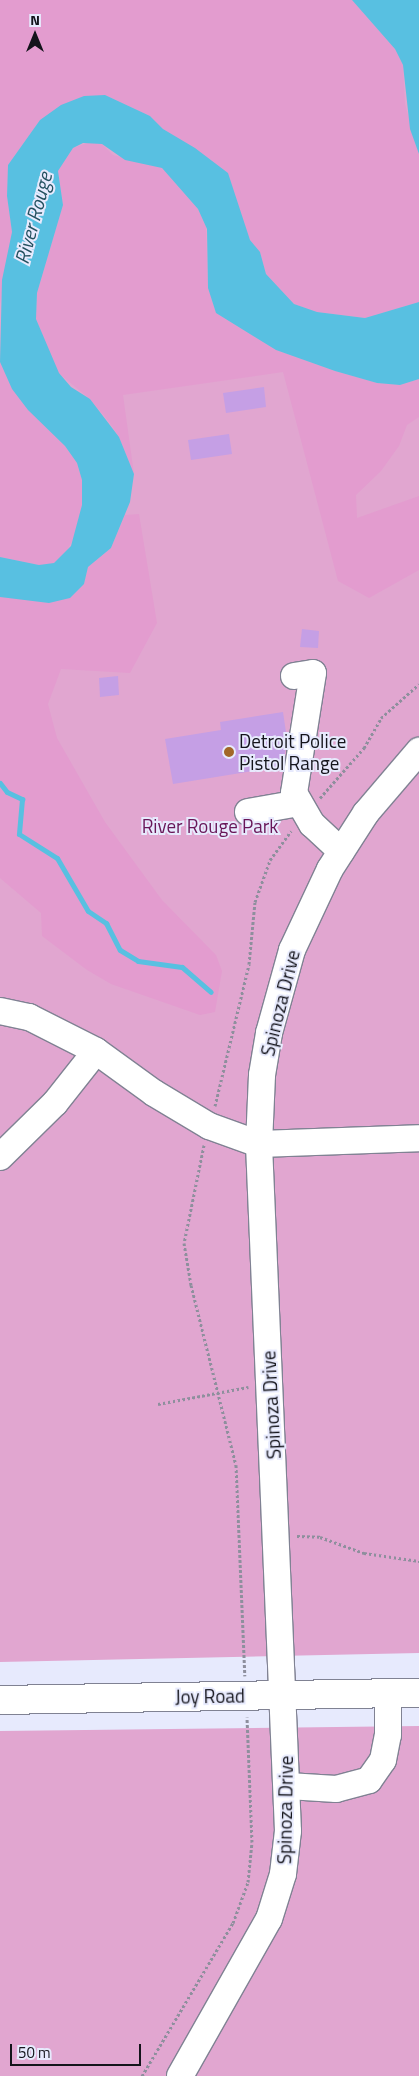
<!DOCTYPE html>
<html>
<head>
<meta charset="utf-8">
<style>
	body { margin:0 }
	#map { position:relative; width:419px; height:2076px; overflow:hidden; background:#e7eafd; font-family:"Titillium Web",sans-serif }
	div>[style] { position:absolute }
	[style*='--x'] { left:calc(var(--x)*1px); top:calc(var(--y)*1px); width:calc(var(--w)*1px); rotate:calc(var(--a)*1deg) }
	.green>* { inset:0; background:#e1a6d0 }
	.forest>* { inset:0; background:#e39ccf }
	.water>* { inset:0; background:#58c0e1 }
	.stream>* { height:5px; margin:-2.5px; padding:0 2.5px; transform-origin:2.5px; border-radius:2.5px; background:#58c0e1 }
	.building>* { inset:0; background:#c59fe5 }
	.path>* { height:3px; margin-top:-1.5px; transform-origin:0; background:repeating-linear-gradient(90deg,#8e8f9d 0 2.5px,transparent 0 5px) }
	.roads { filter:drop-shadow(1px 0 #808293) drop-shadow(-1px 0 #808293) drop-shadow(0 1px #808293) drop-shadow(0 -1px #808293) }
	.minor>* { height:26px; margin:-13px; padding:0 13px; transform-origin:13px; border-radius:13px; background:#fff }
	.major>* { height:28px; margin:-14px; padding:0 14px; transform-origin:14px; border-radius:14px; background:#fff }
	.dots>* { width:14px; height:14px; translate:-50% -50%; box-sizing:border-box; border:2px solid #e7eafd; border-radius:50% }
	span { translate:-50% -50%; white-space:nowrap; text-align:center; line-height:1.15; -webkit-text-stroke:4px #e7eafd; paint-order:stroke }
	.poi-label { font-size:19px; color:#14141b }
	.left { translate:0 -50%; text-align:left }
	.park-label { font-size:19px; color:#681658 }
	.street-label { font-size:19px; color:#14141b }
	.water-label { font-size:20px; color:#23505f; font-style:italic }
	.north { position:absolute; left:10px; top:10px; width:50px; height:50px; -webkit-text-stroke:4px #e7eafd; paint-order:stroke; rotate:0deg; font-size:14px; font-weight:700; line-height:20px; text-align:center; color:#14141b }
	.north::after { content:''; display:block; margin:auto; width:18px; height:22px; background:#14141b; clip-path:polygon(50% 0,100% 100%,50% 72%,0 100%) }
	.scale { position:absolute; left:10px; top:2044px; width:131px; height:22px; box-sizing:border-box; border:2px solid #14141b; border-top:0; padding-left:6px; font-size:15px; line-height:18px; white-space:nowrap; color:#14141b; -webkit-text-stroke:4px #e7eafd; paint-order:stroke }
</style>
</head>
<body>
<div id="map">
	<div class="green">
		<div style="clip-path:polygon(0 0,419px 0,419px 1653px,0 1662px)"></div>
		<div style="clip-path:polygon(419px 1726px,419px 2076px,0 2076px,0 1731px)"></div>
	</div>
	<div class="forest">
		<div style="clip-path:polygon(0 0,352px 0,395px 49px,403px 65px,405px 104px,419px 154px,419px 302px,365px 318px,317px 312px,294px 304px,266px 274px,260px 252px,250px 240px,233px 195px,211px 160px,163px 129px,150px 116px,105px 95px,40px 120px,8px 165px,7px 196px,12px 232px,0 305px)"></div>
		<div style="clip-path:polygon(90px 142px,102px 144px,113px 155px,162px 168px,198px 209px,206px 227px,208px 288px,216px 313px,276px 350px,335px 371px,377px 383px,400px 385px,419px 379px,419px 417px,407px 425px,399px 446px,381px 471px,356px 495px,357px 518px,419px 496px,419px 570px,369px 598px,338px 581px,283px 372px,123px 395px,134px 474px,119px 437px,109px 422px,90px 399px,57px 372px,36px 319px,37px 293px,63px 205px,58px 171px,73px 148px)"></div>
		<div style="clip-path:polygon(0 362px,12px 389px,65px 446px,77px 463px,82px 480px,82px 505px,76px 534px,64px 556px,54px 564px,39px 565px,0 557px)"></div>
		<div style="clip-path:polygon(139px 514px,157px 623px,130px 673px,61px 669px,48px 704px,57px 738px,105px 822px,162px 900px,216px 955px,222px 971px,215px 1012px,200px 1015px,111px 984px,87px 970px,42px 936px,41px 913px,0 878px,0 597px,15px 598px,84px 584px,88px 567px,111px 548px,125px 515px)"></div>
	</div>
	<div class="water">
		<div style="clip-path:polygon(352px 0,419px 0,419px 154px,410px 129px,403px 65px,395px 49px)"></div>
		<div style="clip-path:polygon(105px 95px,150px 116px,163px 129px,195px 148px,228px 173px,250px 240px,260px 252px,266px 274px,294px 304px,317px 312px,365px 318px,419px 302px,419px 379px,400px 385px,377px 383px,335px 371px,276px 350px,216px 313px,208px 288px,207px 229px,198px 209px,162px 168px,125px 160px,102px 144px,83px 143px,73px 148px,58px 171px,63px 205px,37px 293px,36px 319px,59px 373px,71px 387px,90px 399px,119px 437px,134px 474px,130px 502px,111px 548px,88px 567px,84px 584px,70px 598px,49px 603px,0 597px,0 557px,39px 565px,54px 563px,71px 546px,82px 505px,82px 480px,77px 463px,65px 446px,28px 410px,12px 389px,0 362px,2px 280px,12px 232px,7px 196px,8px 165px,40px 120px,61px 105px,84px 96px)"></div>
	</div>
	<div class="stream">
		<div style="--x:0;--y:783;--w:11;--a:52"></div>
		<div style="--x:7;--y:792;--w:17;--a:25"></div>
		<div style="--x:22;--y:799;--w:35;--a:95"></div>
		<div style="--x:19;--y:834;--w:45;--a:32.3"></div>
		<div style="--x:57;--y:858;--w:61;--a:59.7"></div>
		<div style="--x:88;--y:911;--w:22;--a:34"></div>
		<div style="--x:106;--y:923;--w:30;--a:63"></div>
		<div style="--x:120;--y:950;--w:21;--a:31"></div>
		<div style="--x:138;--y:961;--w:44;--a:7.8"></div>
		<div style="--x:182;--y:967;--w:38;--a:41"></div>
	</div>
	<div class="building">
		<div style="clip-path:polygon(264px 387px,266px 407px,226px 413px,223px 393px)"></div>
		<div style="clip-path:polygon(229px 434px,232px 454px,191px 460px,188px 440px)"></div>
		<div style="clip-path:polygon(302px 629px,319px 631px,318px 648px,300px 647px)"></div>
		<div style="clip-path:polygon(118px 676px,119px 695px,100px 697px,99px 678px)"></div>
		<div style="clip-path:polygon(283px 712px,287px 739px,283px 766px,173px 784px,165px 739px,221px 730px,220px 722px)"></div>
	</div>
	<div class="path">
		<div style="--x:320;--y:798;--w:67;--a:-48.7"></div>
		<div style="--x:364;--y:748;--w:34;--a:-60"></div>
		<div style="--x:381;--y:718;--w:51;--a:-41.8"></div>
		<div style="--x:215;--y:1106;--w:146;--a:-76.5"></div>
		<div style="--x:249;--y:964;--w:62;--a:-84.5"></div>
		<div style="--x:255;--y:902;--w:45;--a:-70.3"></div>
		<div style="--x:270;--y:860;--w:36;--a:-54"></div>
		<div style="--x:204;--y:1145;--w:100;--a:101.5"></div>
		<div style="--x:184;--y:1243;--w:43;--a:80.5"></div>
		<div style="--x:191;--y:1285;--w:186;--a:76"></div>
		<div style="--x:236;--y:1465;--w:211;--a:87.6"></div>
		<div style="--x:158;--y:1404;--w:92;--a:-10.7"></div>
		<div style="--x:297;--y:1536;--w:23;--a:2"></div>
		<div style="--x:320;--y:1537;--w:47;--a:20"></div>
		<div style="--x:364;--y:1553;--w:56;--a:8.3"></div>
		<div style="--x:142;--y:2076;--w:178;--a:-59.3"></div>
		<div style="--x:233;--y:1923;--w:44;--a:-69.9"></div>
		<div style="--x:248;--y:1882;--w:40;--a:-84.3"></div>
		<div style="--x:252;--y:1842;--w:125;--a:-92.3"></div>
	</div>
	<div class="roads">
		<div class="minor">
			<div style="--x:294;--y:676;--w:19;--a:-9"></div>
			<div style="--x:313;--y:673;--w:121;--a:99"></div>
			<div style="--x:294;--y:793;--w:36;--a:60"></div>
			<div style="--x:312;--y:824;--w:40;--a:43"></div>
			<div style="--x:248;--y:812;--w:52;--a:-10"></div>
			<div style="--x:0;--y:1011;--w:30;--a:12"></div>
			<div style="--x:29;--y:1017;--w:75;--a:26.9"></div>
			<div style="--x:96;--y:1051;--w:72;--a:35.9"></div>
			<div style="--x:154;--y:1093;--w:64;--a:31"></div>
			<div style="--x:209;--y:1126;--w:53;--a:19.8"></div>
			<div style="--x:259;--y:1144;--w:160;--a:-2.1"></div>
			<div style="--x:0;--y:1157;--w:77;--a:-44.5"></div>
			<div style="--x:55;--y:1103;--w:66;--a:-51.7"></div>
			<div style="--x:288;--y:1786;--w:48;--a:3.6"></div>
			<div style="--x:336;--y:1789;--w:34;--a:-15"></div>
			<div style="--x:369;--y:1780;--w:24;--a:-55"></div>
			<div style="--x:383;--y:1760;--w:25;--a:-79"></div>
			<div style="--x:388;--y:1735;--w:42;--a:-90"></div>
			<div style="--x:180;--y:2076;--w:180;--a:-60.5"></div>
			<div style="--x:269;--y:1919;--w:47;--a:-72.7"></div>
			<div style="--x:283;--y:1874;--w:43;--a:-83.4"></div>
			<div style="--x:288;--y:1831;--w:688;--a:-92.42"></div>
			<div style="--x:259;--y:1144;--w:69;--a:-87.5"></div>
			<div style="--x:262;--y:1075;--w:43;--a:-80.5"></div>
			<div style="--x:269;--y:1033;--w:86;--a:-74.5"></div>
			<div style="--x:292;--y:950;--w:89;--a:-64.9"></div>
			<div style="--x:330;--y:869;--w:67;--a:-57.3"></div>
			<div style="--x:366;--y:813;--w:82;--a:-49.5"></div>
		</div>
		<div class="major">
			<div style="--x:0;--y:1700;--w:419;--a:-1"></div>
		</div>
	</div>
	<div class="dots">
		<div style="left:229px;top:752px;background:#a26728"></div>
	</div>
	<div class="poi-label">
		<span class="left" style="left:239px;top:752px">Detroit Police<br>Pistol Range</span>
	</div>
	<div class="park-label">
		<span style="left:210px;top:826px">River Rouge Park</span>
	</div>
	<div class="street-label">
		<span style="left:280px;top:1003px;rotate:-76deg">Spinoza Drive</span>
		<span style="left:271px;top:1405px;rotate:-93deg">Spinoza Drive</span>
		<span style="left:210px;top:1696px;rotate:-1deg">Joy Road</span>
		<span style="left:285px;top:1810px;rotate:-89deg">Spinoza Drive</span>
	</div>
	<div class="water-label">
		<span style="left:33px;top:218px;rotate:-75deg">River Rouge</span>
	</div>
	<div class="north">N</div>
	<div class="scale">50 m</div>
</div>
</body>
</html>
